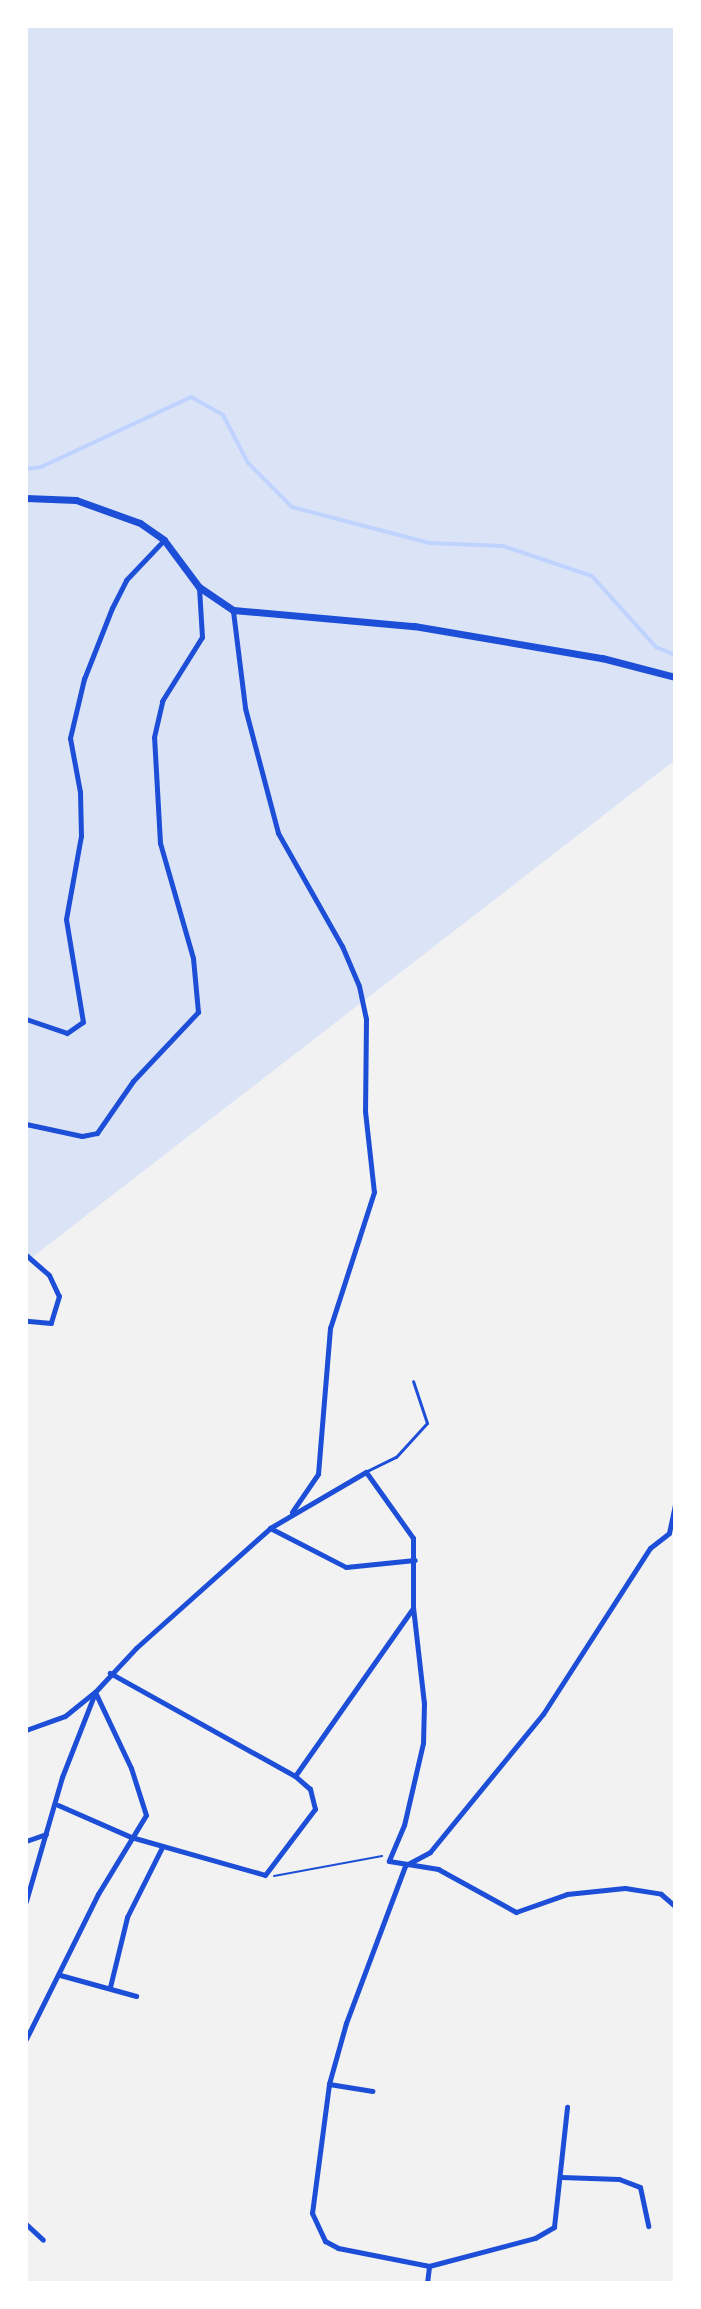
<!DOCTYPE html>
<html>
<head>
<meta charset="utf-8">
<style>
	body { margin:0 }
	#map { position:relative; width:701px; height:2309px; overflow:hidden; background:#f2f2f2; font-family:"Libre Baskerville",serif }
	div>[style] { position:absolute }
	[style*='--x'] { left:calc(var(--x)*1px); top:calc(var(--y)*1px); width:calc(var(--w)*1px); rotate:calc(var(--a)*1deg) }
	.green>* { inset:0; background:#dbe4f7 }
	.stream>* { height:4px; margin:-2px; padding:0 2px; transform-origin:2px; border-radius:2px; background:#bfd3fe }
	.path>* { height:2px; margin:-1px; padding:0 1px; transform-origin:1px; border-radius:1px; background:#1d4ed8 }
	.service>* { height:3px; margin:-1.5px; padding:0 1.5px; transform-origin:1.5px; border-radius:1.5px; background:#1d4ed8 }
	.minor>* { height:5px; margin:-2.5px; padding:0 2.5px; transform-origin:2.5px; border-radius:2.5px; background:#1d4ed8 }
	.secondary>* { height:7px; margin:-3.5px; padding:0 3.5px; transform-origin:3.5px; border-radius:3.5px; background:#1d4ed8 }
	span { translate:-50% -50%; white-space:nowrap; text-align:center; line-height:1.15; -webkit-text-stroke:8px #fff; paint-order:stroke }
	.frame { position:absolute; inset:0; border:28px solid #fff; pointer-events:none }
</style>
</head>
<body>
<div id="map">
	<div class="green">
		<div style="clip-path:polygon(26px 26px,675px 26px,675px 760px,26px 1262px)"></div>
	</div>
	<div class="stream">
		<div style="--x:26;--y:469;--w:15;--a:-8"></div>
		<div style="--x:41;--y:467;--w:166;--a:-25"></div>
		<div style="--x:191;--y:397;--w:37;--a:29"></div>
		<div style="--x:223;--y:415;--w:54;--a:62.5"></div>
		<div style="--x:248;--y:463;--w:62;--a:45"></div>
		<div style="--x:292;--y:507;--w:142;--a:14.7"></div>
		<div style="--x:429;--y:543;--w:74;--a:2.3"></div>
		<div style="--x:503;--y:546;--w:94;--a:18.6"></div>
		<div style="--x:592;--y:576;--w:96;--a:48"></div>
		<div style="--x:656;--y:647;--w:21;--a:23"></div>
	</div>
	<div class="path">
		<div style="--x:274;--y:1876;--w:110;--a:-10.5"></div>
	</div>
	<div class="service">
		<div style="--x:367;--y:1471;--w:32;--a:-26"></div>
		<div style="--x:396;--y:1457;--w:46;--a:-47.6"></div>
		<div style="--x:427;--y:1423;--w:44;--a:-108.4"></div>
	</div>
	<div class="minor">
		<div style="--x:233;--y:611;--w:98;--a:82.9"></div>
		<div style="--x:245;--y:708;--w:129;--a:75.2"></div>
		<div style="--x:278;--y:833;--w:130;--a:60.5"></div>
		<div style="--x:342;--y:946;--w:43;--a:67"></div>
		<div style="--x:359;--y:986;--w:34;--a:78"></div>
		<div style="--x:366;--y:1019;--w:92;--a:90.6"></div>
		<div style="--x:365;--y:1111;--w:81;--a:83.7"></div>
		<div style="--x:374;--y:1192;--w:143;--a:107.9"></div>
		<div style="--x:330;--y:1328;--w:146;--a:94.7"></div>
		<div style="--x:318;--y:1474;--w:46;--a:124.4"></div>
		<div style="--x:26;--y:1019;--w:43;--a:18.9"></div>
		<div style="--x:67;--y:1033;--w:19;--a:-35"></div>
		<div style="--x:83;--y:1022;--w:104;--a:-99.4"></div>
		<div style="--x:66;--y:919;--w:84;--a:-79.8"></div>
		<div style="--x:81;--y:836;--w:44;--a:-91.3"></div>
		<div style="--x:80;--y:792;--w:55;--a:-100.5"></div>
		<div style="--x:70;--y:738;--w:61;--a:-76.7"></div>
		<div style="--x:84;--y:679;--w:76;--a:-68.5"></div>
		<div style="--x:112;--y:608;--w:31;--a:-63"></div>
		<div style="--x:126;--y:580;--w:55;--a:-46.5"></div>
		<div style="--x:26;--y:1124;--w:57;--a:12.1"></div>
		<div style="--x:82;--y:1136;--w:15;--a:-11"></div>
		<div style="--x:97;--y:1133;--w:63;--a:-55.3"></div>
		<div style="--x:133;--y:1081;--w:95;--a:-46.7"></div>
		<div style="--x:198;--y:1012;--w:54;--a:-95.3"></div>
		<div style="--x:193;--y:958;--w:120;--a:-106"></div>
		<div style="--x:160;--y:843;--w:106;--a:-93.2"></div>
		<div style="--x:154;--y:737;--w:37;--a:-77"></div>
		<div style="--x:162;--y:701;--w:75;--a:-58"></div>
		<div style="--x:202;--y:637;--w:49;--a:-93.5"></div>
		<div style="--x:26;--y:1255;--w:30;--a:41"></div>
		<div style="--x:49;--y:1275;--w:23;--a:65"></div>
		<div style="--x:59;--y:1296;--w:28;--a:107"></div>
		<div style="--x:51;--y:1323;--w:25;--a:-175"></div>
		<div style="--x:270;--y:1528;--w:85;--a:27.2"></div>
		<div style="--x:346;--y:1567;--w:69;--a:-5.8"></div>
		<div style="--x:26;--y:1730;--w:41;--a:-19.7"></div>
		<div style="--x:65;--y:1716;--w:38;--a:-39"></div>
		<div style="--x:95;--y:1692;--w:60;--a:-47"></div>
		<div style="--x:136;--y:1648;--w:180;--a:-41.8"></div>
		<div style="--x:270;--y:1528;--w:111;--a:-30.3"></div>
		<div style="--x:366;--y:1472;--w:81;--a:54.5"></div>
		<div style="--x:413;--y:1538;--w:69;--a:90"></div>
		<div style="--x:413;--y:1607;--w:97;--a:83.5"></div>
		<div style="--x:424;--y:1703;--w:40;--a:91.4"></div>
		<div style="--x:423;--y:1743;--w:84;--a:103"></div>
		<div style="--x:404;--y:1825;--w:39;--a:113"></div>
		<div style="--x:389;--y:1861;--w:50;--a:9.3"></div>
		<div style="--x:438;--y:1869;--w:89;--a:28.9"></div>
		<div style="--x:516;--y:1912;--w:54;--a:-19.4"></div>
		<div style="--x:567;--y:1894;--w:58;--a:-5.9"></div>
		<div style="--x:625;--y:1888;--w:36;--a:9"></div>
		<div style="--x:661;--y:1894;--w:18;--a:41"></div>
		<div style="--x:295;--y:1776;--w:205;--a:-54.9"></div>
		<div style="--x:58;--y:1805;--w:80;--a:23.7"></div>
		<div style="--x:131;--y:1837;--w:139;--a:15.8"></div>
		<div style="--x:265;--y:1875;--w:83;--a:-52.9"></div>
		<div style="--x:315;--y:1809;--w:21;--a:-104"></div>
		<div style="--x:310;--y:1789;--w:20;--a:-139"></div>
		<div style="--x:295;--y:1776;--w:212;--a:-150.9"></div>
		<div style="--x:26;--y:1841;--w:21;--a:-19"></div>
		<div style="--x:406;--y:1865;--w:27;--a:-28"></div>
		<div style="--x:430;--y:1852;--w:178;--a:-50.7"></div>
		<div style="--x:543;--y:1714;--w:197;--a:-57.2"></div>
		<div style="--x:650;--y:1548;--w:24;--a:-38"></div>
		<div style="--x:669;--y:1533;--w:29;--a:-78"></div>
		<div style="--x:405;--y:1866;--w:168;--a:110.6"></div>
		<div style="--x:346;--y:2023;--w:63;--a:105.6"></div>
		<div style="--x:329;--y:2084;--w:130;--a:97.5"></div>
		<div style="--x:312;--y:2213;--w:31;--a:65"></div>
		<div style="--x:325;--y:2241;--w:15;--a:28"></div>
		<div style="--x:338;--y:2248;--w:93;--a:11.2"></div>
		<div style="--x:26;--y:1901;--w:129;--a:-73.8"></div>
		<div style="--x:62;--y:1777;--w:90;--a:-68.6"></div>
		<div style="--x:60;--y:1975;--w:79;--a:15.4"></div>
		<div style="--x:110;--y:1987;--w:72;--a:-76.3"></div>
		<div style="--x:127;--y:1917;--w:78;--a:-63.4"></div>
		<div style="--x:26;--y:2039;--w:162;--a:-63.6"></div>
		<div style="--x:98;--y:1894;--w:92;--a:-58.7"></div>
		<div style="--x:146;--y:1815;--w:49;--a:-107.7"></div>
		<div style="--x:131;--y:1768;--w:84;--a:-115.3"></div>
		<div style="--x:329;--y:2084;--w:44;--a:9.2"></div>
		<div style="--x:561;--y:2177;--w:58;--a:2"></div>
		<div style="--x:619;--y:2179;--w:22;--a:21"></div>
		<div style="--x:640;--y:2187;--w:40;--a:78"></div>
		<div style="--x:26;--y:2224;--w:23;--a:43"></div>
		<div style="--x:429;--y:2266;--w:110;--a:-14.8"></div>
		<div style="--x:535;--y:2238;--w:22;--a:-30"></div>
		<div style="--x:554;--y:2227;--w:121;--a:-83.8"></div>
		<div style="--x:427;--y:2283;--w:17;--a:-83"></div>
	</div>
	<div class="secondary">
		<div style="--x:26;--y:498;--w:50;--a:2.3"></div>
		<div style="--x:76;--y:500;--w:68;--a:19.8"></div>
		<div style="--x:140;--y:523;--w:29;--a:35"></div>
		<div style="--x:164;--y:540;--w:59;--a:53.3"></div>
		<div style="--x:199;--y:587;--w:41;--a:34.1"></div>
		<div style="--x:233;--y:610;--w:182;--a:5.1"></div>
		<div style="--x:414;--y:626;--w:191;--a:9.7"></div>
		<div style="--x:602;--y:658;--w:75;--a:14.6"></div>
	</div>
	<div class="frame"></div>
</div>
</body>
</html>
